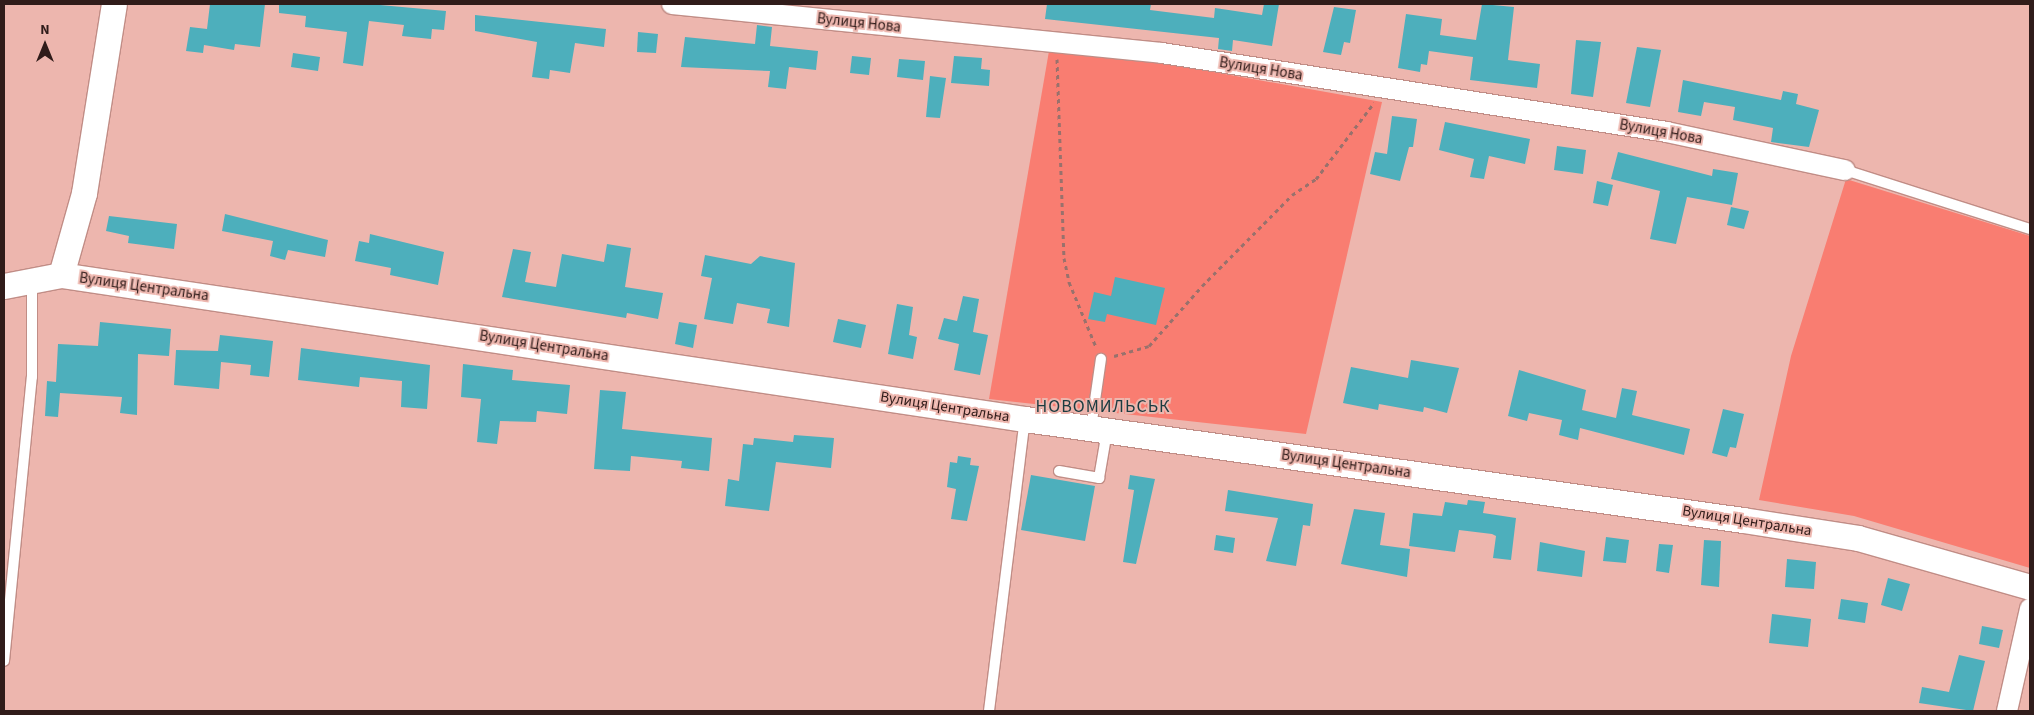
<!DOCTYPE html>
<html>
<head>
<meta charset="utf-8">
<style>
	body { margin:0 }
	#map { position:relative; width:2034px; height:715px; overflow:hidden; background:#edb6ae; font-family:"Source Sans 3",sans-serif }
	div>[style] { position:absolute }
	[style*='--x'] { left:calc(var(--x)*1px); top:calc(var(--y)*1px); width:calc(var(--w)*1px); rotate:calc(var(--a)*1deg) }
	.green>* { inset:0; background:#f97d71 }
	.building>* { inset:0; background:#4dafbc }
	.path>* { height:3px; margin-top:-1.5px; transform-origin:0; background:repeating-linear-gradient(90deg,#99716c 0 4px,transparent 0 8px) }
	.roads { filter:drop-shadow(1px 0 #c18d86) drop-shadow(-1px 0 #c18d86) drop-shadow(0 1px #c18d86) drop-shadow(0 -1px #c18d86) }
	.service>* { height:10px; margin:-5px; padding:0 5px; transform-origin:5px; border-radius:5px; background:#fff }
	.minor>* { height:20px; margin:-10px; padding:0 10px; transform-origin:10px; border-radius:10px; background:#fff }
	.tertiary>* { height:25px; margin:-12.5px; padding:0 12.5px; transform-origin:12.5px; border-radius:12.5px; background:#fff }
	span { translate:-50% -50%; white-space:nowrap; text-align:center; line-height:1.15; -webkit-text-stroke:4px #edb6ae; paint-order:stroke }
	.street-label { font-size:15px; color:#301c1a }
	.quarter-label { font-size:18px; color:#1a3b40; letter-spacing:1px }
	.frame { position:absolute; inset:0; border:5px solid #301c1a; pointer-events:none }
	.north { position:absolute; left:20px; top:20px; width:50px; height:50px; -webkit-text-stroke:4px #edb6ae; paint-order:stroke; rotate:0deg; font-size:14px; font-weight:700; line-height:20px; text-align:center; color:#301c1a }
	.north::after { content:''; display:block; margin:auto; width:18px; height:22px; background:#301c1a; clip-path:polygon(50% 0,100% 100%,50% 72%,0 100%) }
</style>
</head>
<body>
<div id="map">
	<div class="green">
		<div style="clip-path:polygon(1049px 51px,1152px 61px,1382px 102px,1306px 434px,989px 399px)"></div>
		<div style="clip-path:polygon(1846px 179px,2030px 236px,2030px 568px,1854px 516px,1759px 500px,1791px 356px)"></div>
	</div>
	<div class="building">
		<div style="clip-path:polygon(210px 4px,265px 4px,260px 47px,235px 44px,234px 50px,204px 45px,203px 53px,186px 51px,190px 27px,207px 29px)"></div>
		<div style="clip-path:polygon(279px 4px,369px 4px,446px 11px,444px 30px,432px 29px,431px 39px,402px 36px,404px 25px,369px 21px,363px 66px,343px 63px,347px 32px,305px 27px,306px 16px,279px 13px)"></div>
		<div style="clip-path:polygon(1047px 4px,1151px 4px,1150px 10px,1214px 18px,1215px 8px,1262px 15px,1264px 4px,1279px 4px,1272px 46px,1233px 40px,1232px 51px,1218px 49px,1219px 38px,1045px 19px)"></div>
		<div style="clip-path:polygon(1482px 4px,1514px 7px,1508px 60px,1540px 64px,1537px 88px,1470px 80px,1473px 57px,1429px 51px,1427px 65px,1421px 64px,1420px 72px,1398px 68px,1406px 14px,1442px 19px,1440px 35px,1476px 40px)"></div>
		<div style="clip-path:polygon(1334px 7px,1356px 10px,1350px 43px,1344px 42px,1341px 55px,1323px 52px)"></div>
		<div style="clip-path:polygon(475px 15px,606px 29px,604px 47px,575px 43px,570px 73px,550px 70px,549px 79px,532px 77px,537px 42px,475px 31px)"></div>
		<div style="clip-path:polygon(757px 25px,772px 27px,770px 46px,818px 51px,816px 70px,789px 67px,786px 89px,768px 87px,770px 71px,681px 67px,685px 37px,755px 44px)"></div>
		<div style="clip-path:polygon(638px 32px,658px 34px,656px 53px,637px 52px)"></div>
		<div style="clip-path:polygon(1576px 40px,1601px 42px,1593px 97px,1571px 94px)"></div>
		<div style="clip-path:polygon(1637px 47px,1661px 50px,1650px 107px,1626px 103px)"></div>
		<div style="clip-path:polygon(293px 53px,320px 57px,318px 71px,291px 67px)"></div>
		<div style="clip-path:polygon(852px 56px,871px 58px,869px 75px,850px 73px)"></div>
		<div style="clip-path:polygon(954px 56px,982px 58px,981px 69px,990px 70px,989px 86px,951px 83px)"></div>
		<div style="clip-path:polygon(899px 59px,925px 61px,923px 80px,897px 77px)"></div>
		<div style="clip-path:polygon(930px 76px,946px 78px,940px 118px,926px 117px)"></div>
		<div style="clip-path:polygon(1683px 80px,1781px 100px,1783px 91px,1798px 94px,1796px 104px,1819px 110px,1809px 147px,1771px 142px,1773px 128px,1733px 120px,1735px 107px,1704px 102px,1701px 116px,1678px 112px)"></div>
		<div style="clip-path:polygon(1392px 116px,1417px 119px,1413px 147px,1409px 147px,1400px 181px,1370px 174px,1375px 152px,1387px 154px)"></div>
		<div style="clip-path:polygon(1445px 122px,1530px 139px,1525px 164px,1489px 156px,1484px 179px,1470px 177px,1474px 159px,1439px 150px)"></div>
		<div style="clip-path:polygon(1557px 146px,1586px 150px,1583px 174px,1554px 170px)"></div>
		<div style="clip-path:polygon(1618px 152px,1712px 176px,1713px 169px,1738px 173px,1732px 205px,1687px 197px,1676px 244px,1650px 239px,1660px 191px,1611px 179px)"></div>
		<div style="clip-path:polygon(1597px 181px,1613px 185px,1608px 206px,1593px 203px)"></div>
		<div style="clip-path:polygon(1731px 207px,1749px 211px,1744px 229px,1727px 225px)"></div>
		<div style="clip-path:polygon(225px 214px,328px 240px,325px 257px,288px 250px,285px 260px,270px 256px,273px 241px,222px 231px)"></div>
		<div style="clip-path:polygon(109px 216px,177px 224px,174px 249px,128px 243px,129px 236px,106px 231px)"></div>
		<div style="clip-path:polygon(370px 234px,444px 252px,438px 285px,390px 275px,391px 268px,355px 261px,359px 241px,369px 243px)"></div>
		<div style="clip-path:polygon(607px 244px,631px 248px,625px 287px,663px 293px,658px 319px,627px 313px,626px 318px,502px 297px,513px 249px,531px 252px,525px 282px,556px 287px,562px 254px,604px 262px)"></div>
		<div style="clip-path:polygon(705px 255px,751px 264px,760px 256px,795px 263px,789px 327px,767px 323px,770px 309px,737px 303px,733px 324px,704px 319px,712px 278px,701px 276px)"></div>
		<div style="clip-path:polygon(1115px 277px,1165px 288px,1156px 325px,1107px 314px,1105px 322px,1088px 319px,1094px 292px,1111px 296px)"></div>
		<div style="clip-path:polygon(963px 296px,979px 299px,973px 332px,988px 335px,980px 375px,954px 370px,959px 344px,938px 339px,944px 318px,957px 321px)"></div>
		<div style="clip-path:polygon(897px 304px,913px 307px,909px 335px,917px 337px,913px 359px,888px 354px)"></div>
		<div style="clip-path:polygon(838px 319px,866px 325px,861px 348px,833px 342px)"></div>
		<div style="clip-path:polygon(100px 322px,171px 329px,169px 356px,138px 354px,137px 415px,120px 413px,122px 397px,60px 393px,58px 417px,45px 416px,47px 381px,56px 382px,58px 344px,98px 346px)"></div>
		<div style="clip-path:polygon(679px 322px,697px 325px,693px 348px,675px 344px)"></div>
		<div style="clip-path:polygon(220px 335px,273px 341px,269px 377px,250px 375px,251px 365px,221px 362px,219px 389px,174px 385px,176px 350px,218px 351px)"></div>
		<div style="clip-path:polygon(301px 348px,430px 365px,427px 409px,401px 407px,402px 381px,360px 377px,359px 387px,298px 380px)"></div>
		<div style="clip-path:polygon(1411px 360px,1459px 368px,1447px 413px,1424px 407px,1423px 412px,1379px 404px,1378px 410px,1343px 403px,1351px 367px,1408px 378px)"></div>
		<div style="clip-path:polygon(463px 364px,513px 370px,512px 380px,570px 385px,567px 414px,537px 411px,536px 422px,500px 421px,497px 444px,477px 442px,481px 399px,461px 397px)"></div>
		<div style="clip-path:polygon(1519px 370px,1586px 390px,1582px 410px,1616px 418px,1622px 388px,1637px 391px,1632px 415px,1690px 429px,1684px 455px,1580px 428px,1578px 440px,1559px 435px,1562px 420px,1529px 413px,1527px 421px,1508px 416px)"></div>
		<div style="clip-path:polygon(600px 390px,626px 392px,622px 429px,712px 438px,709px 471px,681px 468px,682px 461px,631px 456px,630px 471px,594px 469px)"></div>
		<div style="clip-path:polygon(1723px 409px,1744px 414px,1736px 448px,1730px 447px,1727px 457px,1712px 453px)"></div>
		<div style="clip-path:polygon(794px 435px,834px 438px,831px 468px,776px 462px,769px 511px,725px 506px,728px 479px,739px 481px,743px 444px,753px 445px,754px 438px,793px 442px)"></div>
		<div style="clip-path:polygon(958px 456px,971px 458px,970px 465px,979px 466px,967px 521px,951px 519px,956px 489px,947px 487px,950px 462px,957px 463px)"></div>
		<div style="clip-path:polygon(1031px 475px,1095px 486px,1085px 541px,1021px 530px)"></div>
		<div style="clip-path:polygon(1130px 475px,1155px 479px,1136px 564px,1123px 562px,1134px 490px,1128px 489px)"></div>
		<div style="clip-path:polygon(1228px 490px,1313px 504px,1310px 526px,1303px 525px,1296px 566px,1266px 561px,1278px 518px,1225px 511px)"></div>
		<div style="clip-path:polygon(1468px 500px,1485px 502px,1483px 513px,1516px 518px,1511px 560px,1493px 558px,1496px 536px,1492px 534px,1459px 530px,1455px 552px,1409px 546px,1413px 513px,1442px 516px,1445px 502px,1467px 505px)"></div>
		<div style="clip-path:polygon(1354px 509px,1385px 513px,1380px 545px,1410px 549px,1407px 577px,1341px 564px)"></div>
		<div style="clip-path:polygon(1216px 535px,1235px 538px,1233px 553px,1214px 550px)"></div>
		<div style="clip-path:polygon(1606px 537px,1629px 540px,1626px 563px,1603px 561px)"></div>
		<div style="clip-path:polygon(1704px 540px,1721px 541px,1719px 587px,1701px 585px)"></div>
		<div style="clip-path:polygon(1540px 542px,1585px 551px,1582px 577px,1537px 571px)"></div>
		<div style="clip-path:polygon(1659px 544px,1673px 545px,1669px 573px,1656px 571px)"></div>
		<div style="clip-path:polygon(1787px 559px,1816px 562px,1814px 589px,1785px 587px)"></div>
		<div style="clip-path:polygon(1888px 578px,1910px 584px,1902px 611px,1881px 605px)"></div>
		<div style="clip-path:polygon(1841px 599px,1868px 603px,1865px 623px,1838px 619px)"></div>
		<div style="clip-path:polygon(1772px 614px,1811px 619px,1808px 647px,1769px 643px)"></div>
		<div style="clip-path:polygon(1982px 626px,2003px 630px,1999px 648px,1979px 644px)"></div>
		<div style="clip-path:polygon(1959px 655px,1985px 661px,1973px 711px,1919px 703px,1922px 687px,1949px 692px)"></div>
	</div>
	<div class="path">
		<div style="--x:1057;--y:59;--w:199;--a:88"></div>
		<div style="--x:1064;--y:258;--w:25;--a:78"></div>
		<div style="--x:1069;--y:282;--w:70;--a:67.4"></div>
		<div style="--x:1114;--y:356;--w:36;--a:-16"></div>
		<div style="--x:1149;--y:346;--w:80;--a:-48.5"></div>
		<div style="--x:1202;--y:286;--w:128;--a:-45.3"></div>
		<div style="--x:1292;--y:195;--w:29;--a:-34"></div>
		<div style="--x:1316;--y:179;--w:96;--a:-52.7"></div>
	</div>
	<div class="roads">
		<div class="service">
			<div style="--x:1845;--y:170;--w:194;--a:17.7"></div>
			<div style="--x:1091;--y:428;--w:70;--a:-81.8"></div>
			<div style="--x:1059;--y:471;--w:41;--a:9.9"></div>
			<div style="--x:1099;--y:478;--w:48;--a:-80.3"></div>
			<div style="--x:4;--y:661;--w:285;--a:-84.4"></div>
			<div style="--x:32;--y:377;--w:95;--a:-90"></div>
			<div style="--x:989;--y:711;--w:294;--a:-83"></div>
		</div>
		<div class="minor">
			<div style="--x:672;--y:4;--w:492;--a:5.7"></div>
			<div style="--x:1162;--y:53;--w:511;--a:8.89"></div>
			<div style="--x:1667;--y:132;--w:182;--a:12.1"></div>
			<div style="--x:2007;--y:711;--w:105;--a:-77.3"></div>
		</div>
		<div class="tertiary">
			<div style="--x:61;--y:275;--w:85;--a:-74.3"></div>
			<div style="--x:84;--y:193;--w:191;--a:-81"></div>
			<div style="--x:4;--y:286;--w:58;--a:-10.9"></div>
			<div style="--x:61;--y:275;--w:975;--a:8.5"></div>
			<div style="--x:1025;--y:419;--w:725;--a:8.01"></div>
			<div style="--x:1743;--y:520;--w:116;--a:8.9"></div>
			<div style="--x:1858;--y:538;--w:179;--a:15.9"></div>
		</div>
	</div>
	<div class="street-label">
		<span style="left:859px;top:23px;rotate:6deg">Вулиця Нова</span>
		<span style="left:1261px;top:69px;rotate:9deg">Вулиця Нова</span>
		<span style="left:1661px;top:132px;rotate:10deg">Вулиця Нова</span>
		<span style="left:144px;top:287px;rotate:8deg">Вулиця Центральна</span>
		<span style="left:544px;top:346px;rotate:9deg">Вулиця Центральна</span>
		<span style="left:945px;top:407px;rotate:9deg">Вулиця Центральна</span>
		<span style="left:1346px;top:464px;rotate:8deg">Вулиця Центральна</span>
		<span style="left:1747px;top:521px;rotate:9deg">Вулиця Центральна</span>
	</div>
	<div class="quarter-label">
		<span style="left:1103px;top:407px">НОВОМИЛЬСЬК</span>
	</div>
	<div class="frame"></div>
	<div class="north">N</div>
</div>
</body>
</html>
